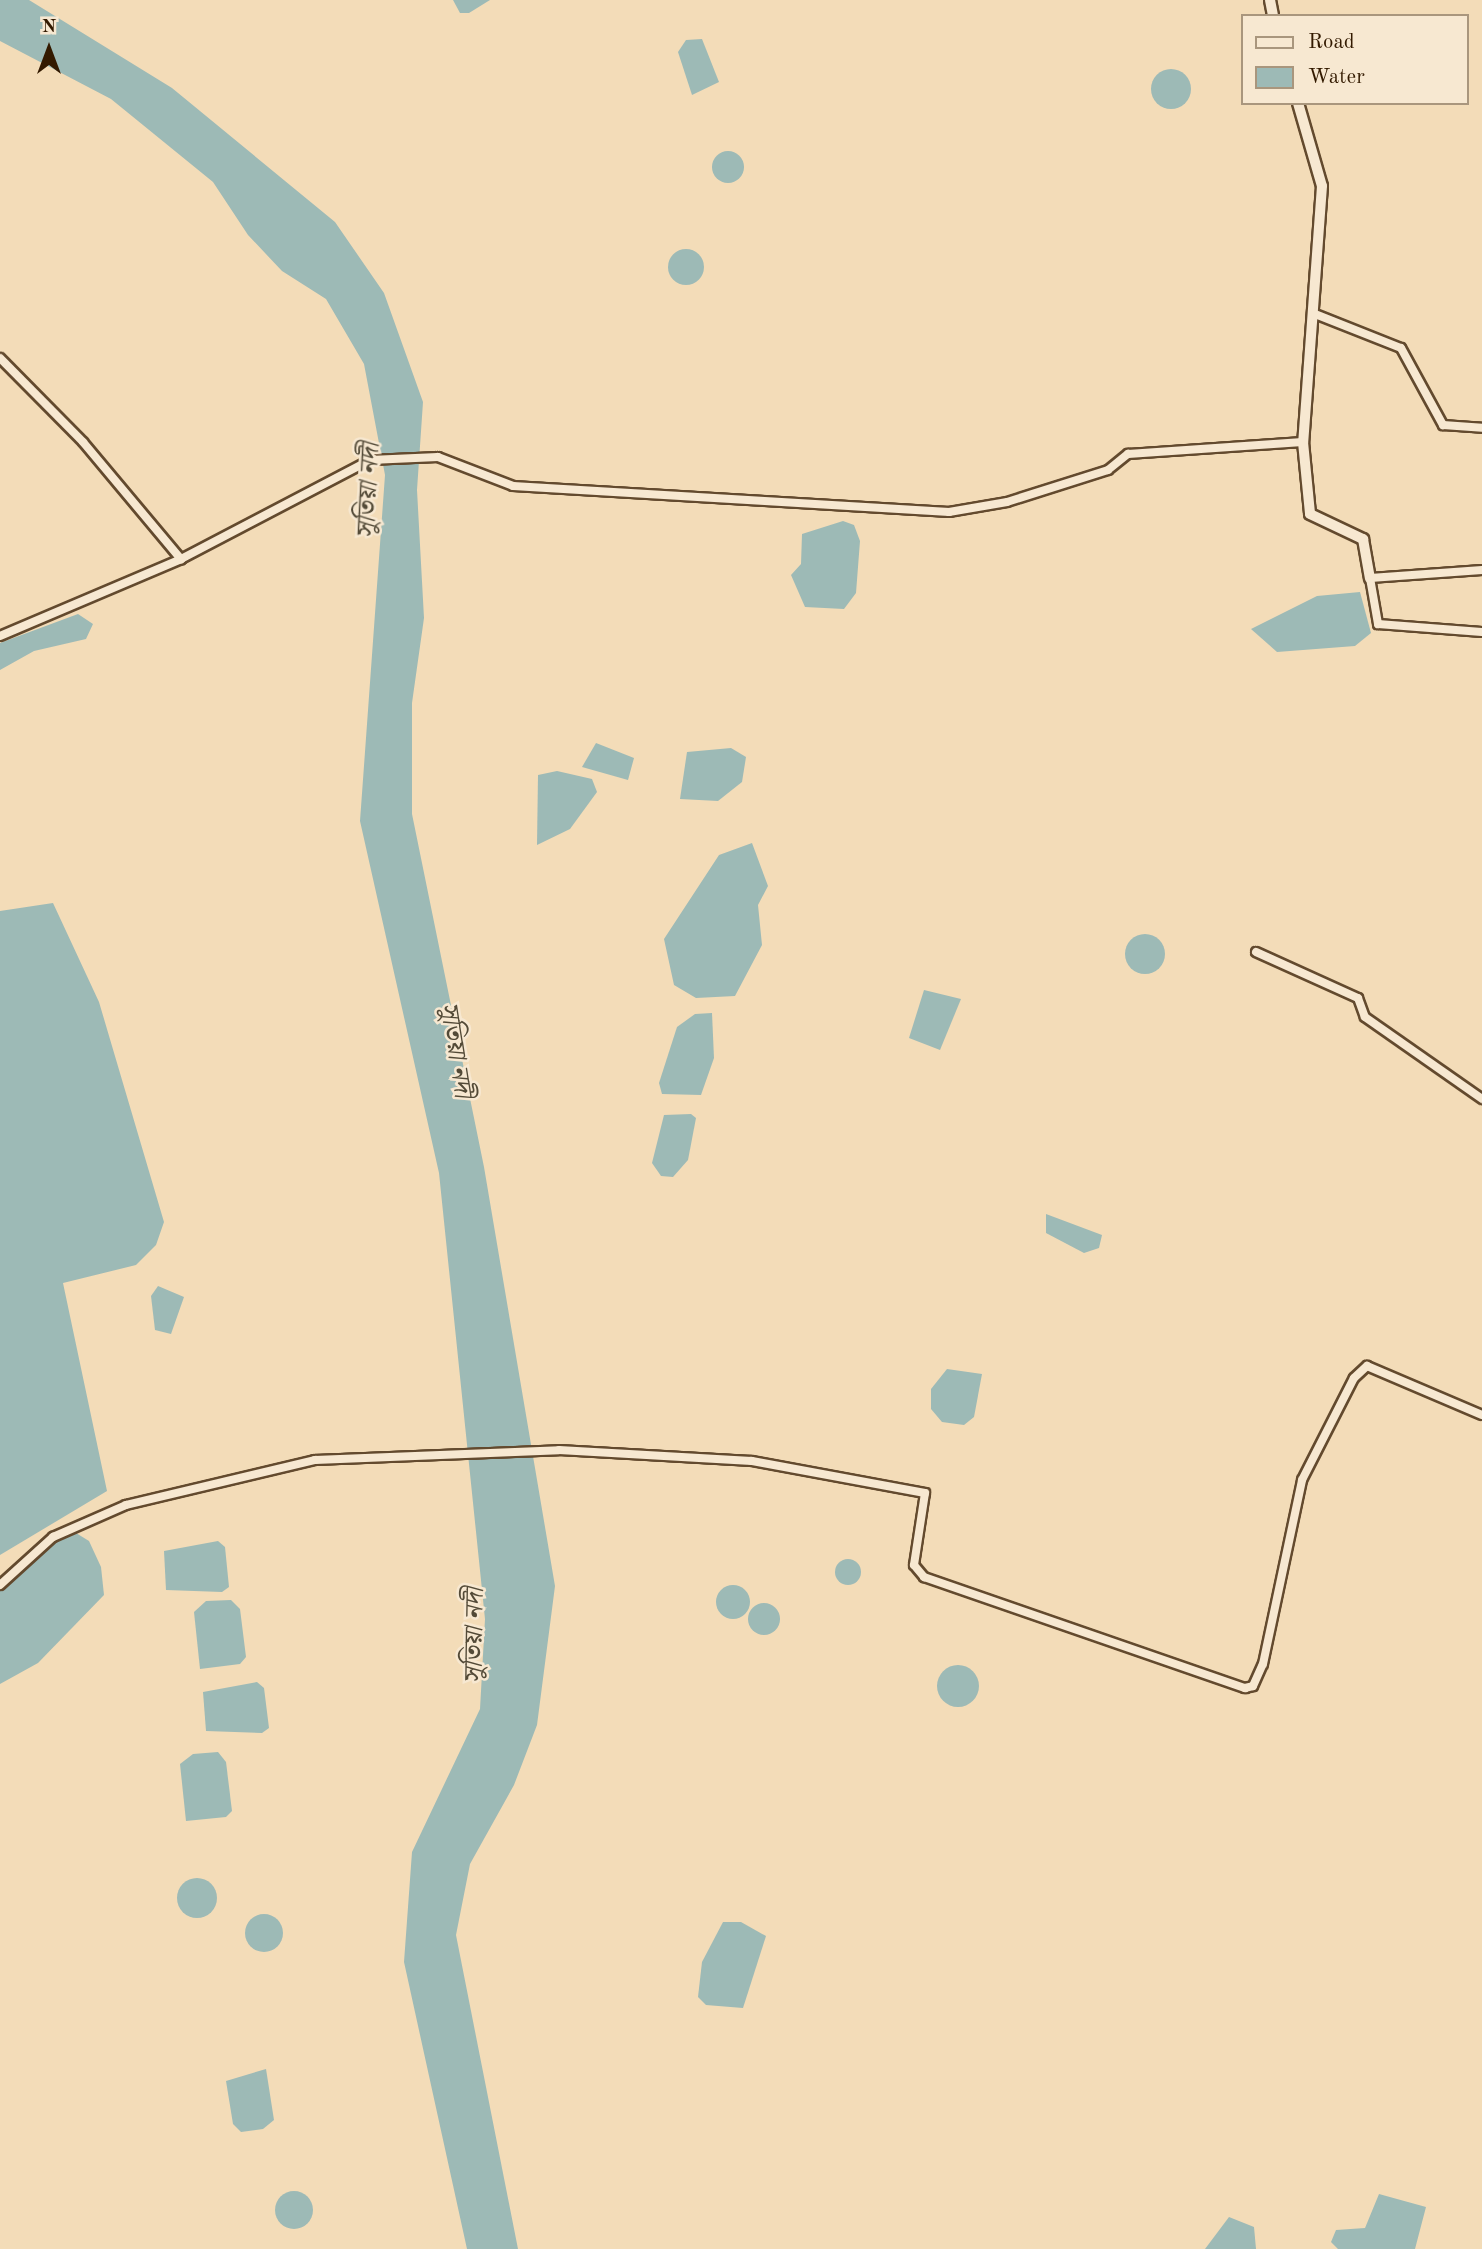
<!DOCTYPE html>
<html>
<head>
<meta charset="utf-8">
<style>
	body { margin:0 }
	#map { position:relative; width:1482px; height:2249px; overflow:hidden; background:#f3dcb8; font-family:"Old Standard TT","Noto Serif Bengali",serif }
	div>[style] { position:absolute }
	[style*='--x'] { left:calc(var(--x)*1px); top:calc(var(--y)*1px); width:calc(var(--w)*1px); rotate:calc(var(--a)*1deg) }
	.water>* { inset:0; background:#9dbab6 }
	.round { border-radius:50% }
	.roads { filter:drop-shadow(2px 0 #634a2e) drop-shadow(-2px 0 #634a2e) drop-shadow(0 2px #634a2e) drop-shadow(0 -2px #634a2e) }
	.minor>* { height:8px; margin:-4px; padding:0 4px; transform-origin:4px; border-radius:4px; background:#f7e8d1 }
	.tertiary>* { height:10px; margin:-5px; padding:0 5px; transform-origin:5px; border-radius:5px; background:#f7e8d1 }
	span { translate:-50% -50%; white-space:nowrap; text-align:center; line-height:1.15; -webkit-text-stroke:5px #f7e8d1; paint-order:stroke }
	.water-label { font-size:26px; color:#534a37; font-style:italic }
	.legend { position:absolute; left:1241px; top:14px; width:228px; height:91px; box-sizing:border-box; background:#f7e8d1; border:2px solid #a9967d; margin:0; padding:9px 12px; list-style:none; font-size:21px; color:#331a00 }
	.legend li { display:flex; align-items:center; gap:14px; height:35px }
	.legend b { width:35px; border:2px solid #a9967d }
	.north { position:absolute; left:14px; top:14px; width:70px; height:70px; -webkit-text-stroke:5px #f7e8d1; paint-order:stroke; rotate:0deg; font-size:19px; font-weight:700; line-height:28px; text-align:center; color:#331a00 }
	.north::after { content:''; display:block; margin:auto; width:24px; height:32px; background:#331a00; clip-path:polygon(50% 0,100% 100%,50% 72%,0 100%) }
</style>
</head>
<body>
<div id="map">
	<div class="water">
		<div style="clip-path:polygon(0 0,29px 0,172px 88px,335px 222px,384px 293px,423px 402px,417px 490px,424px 618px,412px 703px,412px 814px,484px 1167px,555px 1586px,537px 1725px,514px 1785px,470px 1864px,456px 1935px,518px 2249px,467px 2249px,404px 1962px,412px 1852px,480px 1709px,485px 1619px,439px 1173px,360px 821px,385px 475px,364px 364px,326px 299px,282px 271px,248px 235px,213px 182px,111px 99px,0 41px)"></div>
		<div style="clip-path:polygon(453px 0,490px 0,469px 13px,460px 13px)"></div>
		<div style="clip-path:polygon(702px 39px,719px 82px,692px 95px,678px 52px,686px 40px)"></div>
		<div class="round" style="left:1151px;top:69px;width:40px;height:40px"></div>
		<div class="round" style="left:712px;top:151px;width:32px;height:32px"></div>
		<div class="round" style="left:668px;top:249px;width:36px;height:36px"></div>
		<div style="clip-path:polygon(843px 521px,854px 525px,860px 541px,856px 593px,844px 609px,805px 607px,791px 575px,801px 564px,802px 534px)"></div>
		<div style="clip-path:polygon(1360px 592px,1371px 633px,1355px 646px,1277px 652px,1251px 629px,1317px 596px)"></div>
		<div style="clip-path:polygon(78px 614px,93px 624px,86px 639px,34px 651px,0 670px,0 643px)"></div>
		<div style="clip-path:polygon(596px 743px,634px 758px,628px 780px,582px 767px)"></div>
		<div style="clip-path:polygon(731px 748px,746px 757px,742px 782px,718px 801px,680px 799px,687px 752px)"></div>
		<div style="clip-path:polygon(557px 771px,592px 779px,597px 792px,570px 829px,537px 845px,538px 775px)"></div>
		<div style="clip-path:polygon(752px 843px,768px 886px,758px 905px,762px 945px,735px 996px,696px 998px,674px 985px,664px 939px,719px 855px)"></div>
		<div style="clip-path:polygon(53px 903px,99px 1002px,164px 1222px,156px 1245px,136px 1265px,63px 1283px,107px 1491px,0 1555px,0 911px)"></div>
		<div class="round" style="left:1125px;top:934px;width:40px;height:40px"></div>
		<div style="clip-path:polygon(924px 990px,961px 999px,940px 1050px,909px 1038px)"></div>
		<div style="clip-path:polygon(712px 1013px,714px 1058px,701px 1095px,662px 1094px,659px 1083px,677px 1027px,695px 1014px)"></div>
		<div style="clip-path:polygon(691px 1114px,696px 1118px,688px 1160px,673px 1177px,661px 1176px,652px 1163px,664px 1115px)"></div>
		<div style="clip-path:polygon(1046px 1214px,1102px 1235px,1099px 1248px,1084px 1253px,1046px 1233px)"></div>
		<div style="clip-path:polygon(158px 1286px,184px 1297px,171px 1334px,155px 1330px,151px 1296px)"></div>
		<div style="clip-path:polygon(947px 1369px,982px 1374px,974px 1417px,964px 1425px,942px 1422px,931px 1409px,931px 1389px)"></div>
		<div style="clip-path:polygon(76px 1533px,89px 1541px,101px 1567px,104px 1595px,38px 1663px,0 1684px,0 1591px,51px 1543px)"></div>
		<div style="clip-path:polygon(218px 1541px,225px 1547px,229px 1587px,222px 1592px,166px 1590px,164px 1551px)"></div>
		<div class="round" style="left:835px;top:1559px;width:26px;height:26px"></div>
		<div class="round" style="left:716px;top:1585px;width:34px;height:34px"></div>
		<div style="clip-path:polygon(231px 1600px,240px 1609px,246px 1657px,240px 1664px,200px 1669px,194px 1612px,206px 1601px)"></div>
		<div class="round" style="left:748px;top:1603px;width:32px;height:32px"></div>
		<div class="round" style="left:937px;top:1665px;width:42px;height:42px"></div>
		<div style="clip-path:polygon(257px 1682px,264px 1688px,269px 1728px,262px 1733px,206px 1731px,203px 1692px)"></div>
		<div style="clip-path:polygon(218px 1752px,226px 1762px,232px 1811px,226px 1817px,186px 1821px,180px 1764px,193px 1754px)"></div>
		<div class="round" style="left:177px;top:1878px;width:40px;height:40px"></div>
		<div class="round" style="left:245px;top:1914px;width:38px;height:38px"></div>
		<div style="clip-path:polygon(723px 1922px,741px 1922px,766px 1936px,743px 2008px,706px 2005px,698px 1997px,702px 1962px)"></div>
		<div style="clip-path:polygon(266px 2069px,274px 2120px,263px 2129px,241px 2132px,233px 2124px,226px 2081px)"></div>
		<div class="round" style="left:275px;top:2191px;width:38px;height:38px"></div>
		<div style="clip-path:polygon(1379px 2194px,1426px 2207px,1415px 2249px,1338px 2249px,1331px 2242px,1336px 2230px,1365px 2228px)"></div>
		<div style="clip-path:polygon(1229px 2217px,1254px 2227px,1256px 2249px,1205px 2249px)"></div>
	</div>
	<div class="roads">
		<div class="minor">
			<div style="--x:1315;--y:314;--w:92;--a:21.6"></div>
			<div style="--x:1401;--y:348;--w:88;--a:61.4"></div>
			<div style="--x:1443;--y:425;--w:39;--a:4"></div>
			<div style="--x:0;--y:358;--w:118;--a:45.3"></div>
			<div style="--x:83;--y:442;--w:153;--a:50.1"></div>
			<div style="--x:1482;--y:570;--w:112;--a:175.9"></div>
			<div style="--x:1370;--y:578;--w:47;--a:80.1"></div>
			<div style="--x:1378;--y:624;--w:104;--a:4.4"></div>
			<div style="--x:0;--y:636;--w:197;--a:-23"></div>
			<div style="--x:181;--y:559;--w:213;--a:-27.6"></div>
			<div style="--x:370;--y:460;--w:68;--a:-2.5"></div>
			<div style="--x:438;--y:457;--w:80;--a:21.1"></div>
			<div style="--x:513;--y:486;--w:437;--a:3.4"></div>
			<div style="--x:949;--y:512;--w:59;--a:-9.8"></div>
			<div style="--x:1007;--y:502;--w:106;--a:-17.6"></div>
			<div style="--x:1108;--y:470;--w:26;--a:-39"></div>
			<div style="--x:1128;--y:454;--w:175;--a:-3.9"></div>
			<div style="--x:1256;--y:952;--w:112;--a:24.3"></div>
			<div style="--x:1358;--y:998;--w:20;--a:70"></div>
			<div style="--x:1365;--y:1017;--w:143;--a:35"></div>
			<div style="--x:0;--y:1585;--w:72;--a:-42.2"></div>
			<div style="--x:53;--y:1537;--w:80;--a:-23.7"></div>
			<div style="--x:126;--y:1505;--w:194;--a:-13.4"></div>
			<div style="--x:315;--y:1460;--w:244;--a:-2.3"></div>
			<div style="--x:559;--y:1450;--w:193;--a:3.3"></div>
			<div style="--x:752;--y:1461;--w:176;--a:10.5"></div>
			<div style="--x:925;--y:1493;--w:73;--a:98.7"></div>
			<div style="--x:914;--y:1565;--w:16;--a:50"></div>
			<div style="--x:924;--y:1577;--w:340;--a:19.1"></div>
			<div style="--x:1245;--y:1688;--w:8;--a:-14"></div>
			<div style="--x:1253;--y:1686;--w:24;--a:-66"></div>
			<div style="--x:1263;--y:1664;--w:188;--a:-78"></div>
			<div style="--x:1302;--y:1480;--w:114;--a:-63"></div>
			<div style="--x:1354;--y:1378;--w:18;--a:-43"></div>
			<div style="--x:1367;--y:1366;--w:125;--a:23.1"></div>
		</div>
		<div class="tertiary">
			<div style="--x:1270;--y:0;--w:16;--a:79"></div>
			<div style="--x:1298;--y:103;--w:86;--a:73.9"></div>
			<div style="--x:1322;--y:186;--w:257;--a:94.2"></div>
			<div style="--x:1303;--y:442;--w:72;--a:84.4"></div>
			<div style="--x:1310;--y:514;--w:59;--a:25.3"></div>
			<div style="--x:1363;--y:539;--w:40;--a:80"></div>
		</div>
	</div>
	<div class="water-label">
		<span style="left:370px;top:491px;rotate:-87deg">সুতিয়া নদী</span>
		<span style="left:454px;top:1050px;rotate:81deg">সুতিয়া নদী</span>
		<span style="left:476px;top:1636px;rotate:-89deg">সুতিয়া নদী</span>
	</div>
	<ul class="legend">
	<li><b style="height:9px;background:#f7e8d1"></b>Road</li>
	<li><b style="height:19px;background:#9dbab6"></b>Water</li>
	</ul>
	<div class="north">N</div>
</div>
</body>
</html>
